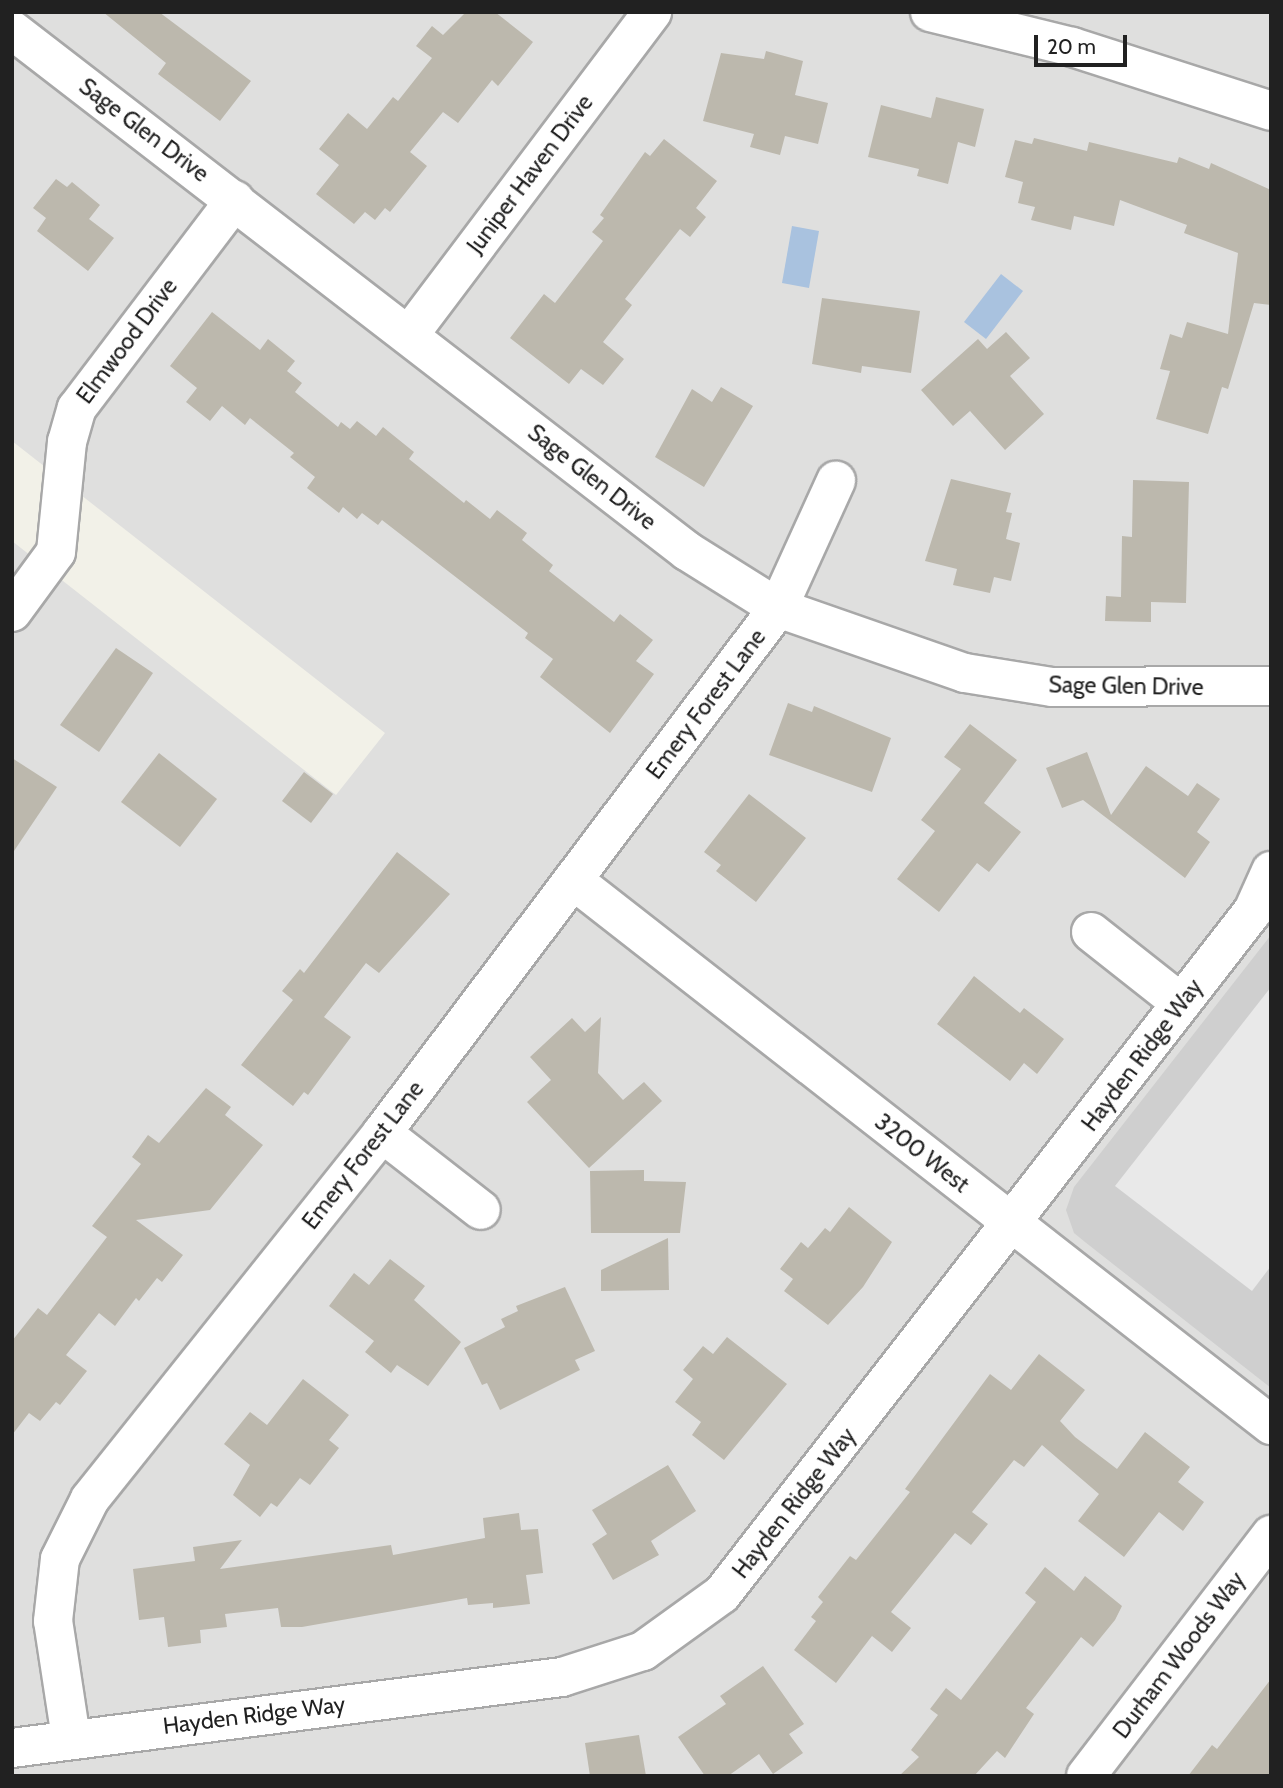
<!DOCTYPE html>
<html>
<head>
<meta charset="utf-8">
<style>
	body { margin:0 }
	#map { position:relative; width:1283px; height:1788px; overflow:hidden; background:#f2f1e8; font-family:Cabin,sans-serif }
	div>[style] { position:absolute }
	[style*='--x'] { left:calc(var(--x)*1px); top:calc(var(--y)*1px); width:calc(var(--w)*1px); rotate:calc(var(--a)*1deg) }
	.residential>* { inset:0; background:#dfdfde }
	.religious>* { inset:0; background:#cfcfcf }
	.parking>* { inset:0; background:#e9e9e9 }
	.water>* { inset:0; background:#a9c2df }
	.building>* { inset:0; background:#bcb8ad }
	.roads { filter:drop-shadow(2px 0 #a8a8a8) drop-shadow(-2px 0 #a8a8a8) drop-shadow(0 2px #a8a8a8) drop-shadow(0 -2px #a8a8a8) }
	.minor>* { height:38px; margin:-19px; padding:0 19px; transform-origin:19px; border-radius:19px; background:#fff }
	span { translate:-50% -50%; white-space:nowrap; text-align:center; line-height:1.15; -webkit-text-stroke:5px #fff; paint-order:stroke }
	.street-label { font-size:23px; color:#212121 }
	.frame { position:absolute; inset:0; border:14px solid #212121; pointer-events:none }
	.scale { position:absolute; left:1034px; top:35px; width:93px; height:32px; box-sizing:border-box; border:4px solid #212121; border-top:0; padding-left:9px; font-size:21px; line-height:24px; white-space:nowrap; color:#212121; -webkit-text-stroke:5px #fff; paint-order:stroke }
</style>
</head>
<body>
<div id="map">
	<div class="residential">
		<div style="clip-path:polygon(12px 12px,1271px 12px,1271px 1776px,12px 1776px,12px 541px,336px 795px,385px 733px,12px 441px)"></div>
	</div>
	<div class="religious">
		<div style="clip-path:polygon(1271px 935px,1271px 1388px,1085px 1242px,1074px 1233px,1066px 1210px,1074px 1187px)"></div>
	</div>
	<div class="parking">
		<div style="clip-path:polygon(1271px 987px,1271px 1266px,1252px 1291px,1115px 1186px)"></div>
	</div>
	<div class="water">
		<div style="clip-path:polygon(792px 226px,819px 231px,809px 288px,782px 283px)"></div>
		<div style="clip-path:polygon(1001px 274px,1023px 291px,986px 339px,964px 322px)"></div>
	</div>
	<div class="building">
		<div style="clip-path:polygon(103px 12px,159px 12px,251px 81px,220px 121px,158px 74px,166px 63px)"></div>
		<div style="clip-path:polygon(466px 12px,495px 12px,533px 42px,498px 86px,492px 80px,458px 123px,443px 112px,410px 152px,427px 166px,390px 212px,385px 208px,375px 220px,365px 212px,354px 224px,316px 194px,339px 165px,319px 149px,348px 113px,367px 129px,393px 97px,398px 101px,432px 58px,416px 46px,432px 26px,443px 35px)"></div>
		<div style="clip-path:polygon(766px 51px,803px 61px,795px 95px,828px 103px,818px 144px,785px 136px,780px 155px,750px 147px,754px 134px,703px 121px,721px 53px,764px 59px)"></div>
		<div style="clip-path:polygon(936px 97px,984px 109px,975px 147px,958px 142px,948px 184px,917px 176px,919px 169px,868px 157px,881px 105px,931px 118px)"></div>
		<div style="clip-path:polygon(1034px 138px,1087px 151px,1089px 142px,1177px 163px,1179px 157px,1209px 169px,1211px 163px,1271px 190px,1271px 305px,1254px 303px,1228px 389px,1222px 387px,1208px 434px,1156px 419px,1170px 371px,1160px 369px,1170px 334px,1182px 338px,1187px 322px,1228px 334px,1238px 253px,1184px 233px,1187px 225px,1120px 200px,1114px 226px,1074px 216px,1071px 230px,1031px 220px,1035px 207px,1018px 203px,1023px 182px,1005px 177px,1015px 140px,1032px 144px)"></div>
		<div style="clip-path:polygon(664px 139px,717px 181px,696px 208px,706px 217px,690px 237px,680px 229px,625px 299px,632px 305px,603px 342px,624px 359px,603px 385px,581px 369px,569px 384px,510px 338px,544px 294px,555px 303px,603px 241px,592px 232px,604px 218px,600px 215px,645px 152px,650px 156px)"></div>
		<div style="clip-path:polygon(56px 179px,67px 187px,72px 182px,100px 205px,89px 219px,114px 238px,88px 271px,37px 231px,46px 218px,33px 208px)"></div>
		<div style="clip-path:polygon(822px 298px,920px 311px,911px 373px,862px 366px,861px 373px,812px 364px)"></div>
		<div style="clip-path:polygon(212px 312px,260px 350px,268px 339px,295px 361px,287px 371px,302px 383px,295px 392px,338px 427px,341px 422px,350px 429px,357px 421px,376px 436px,383px 427px,414px 452px,409px 459px,464px 503px,466px 500px,490px 519px,497px 510px,527px 533px,522px 540px,553px 565px,549px 571px,614px 622px,620px 614px,653px 640px,636px 661px,654px 674px,610px 733px,540px 677px,553px 659px,525px 638px,528px 633px,382px 520px,378px 525px,362px 513px,357px 519px,343px 507px,339px 513px,307px 488px,315px 477px,290px 457px,294px 453px,250px 418px,245px 425px,222px 406px,210px 421px,186px 402px,197px 388px,170px 366px)"></div>
		<div style="clip-path:polygon(1006px 332px,1030px 358px,1010px 376px,1044px 414px,1005px 450px,970px 411px,953px 426px,921px 390px,978px 339px,987px 349px)"></div>
		<div style="clip-path:polygon(721px 387px,753px 406px,704px 487px,655px 457px,692px 389px,712px 402px)"></div>
		<div style="clip-path:polygon(951px 479px,1011px 493px,1006px 512px,1012px 513px,1006px 539px,1020px 543px,1011px 581px,994px 577px,990px 593px,953px 585px,957px 569px,925px 561px)"></div>
		<div style="clip-path:polygon(1133px 480px,1189px 482px,1186px 603px,1151px 602px,1151px 622px,1105px 621px,1106px 596px,1121px 597px,1122px 536px,1132px 537px)"></div>
		<div style="clip-path:polygon(116px 648px,153px 673px,99px 752px,60px 725px)"></div>
		<div style="clip-path:polygon(788px 703px,812px 712px,814px 706px,891px 738px,872px 792px,769px 755px)"></div>
		<div style="clip-path:polygon(970px 724px,1017px 760px,984px 803px,1021px 832px,989px 872px,977px 863px,939px 912px,897px 879px,935px 831px,921px 820px,961px 769px,944px 757px)"></div>
		<div style="clip-path:polygon(1087px 752px,1111px 815px,1146px 766px,1188px 796px,1197px 783px,1220px 799px,1197px 832px,1210px 842px,1185px 878px,1083px 800px,1062px 808px,1046px 768px)"></div>
		<div style="clip-path:polygon(159px 753px,217px 799px,180px 847px,121px 802px)"></div>
		<div style="clip-path:polygon(12px 758px,57px 787px,12px 854px)"></div>
		<div style="clip-path:polygon(304px 772px,333px 794px,311px 823px,282px 801px)"></div>
		<div style="clip-path:polygon(749px 794px,806px 838px,756px 902px,716px 871px,721px 865px,704px 852px)"></div>
		<div style="clip-path:polygon(397px 852px,450px 894px,379px 973px,366px 963px,324px 1017px,351px 1037px,308px 1095px,304px 1092px,293px 1106px,241px 1065px,293px 1000px,282px 991px,300px 969px,304px 973px)"></div>
		<div style="clip-path:polygon(974px 976px,1020px 1013px,1024px 1008px,1064px 1039px,1037px 1074px,1024px 1063px,1010px 1081px,937px 1024px)"></div>
		<div style="clip-path:polygon(601px 1017px,598px 1073px,623px 1100px,644px 1082px,662px 1101px,589px 1168px,527px 1102px,551px 1080px,530px 1057px,572px 1018px,585px 1032px)"></div>
		<div style="clip-path:polygon(206px 1088px,231px 1107px,225px 1115px,263px 1145px,210px 1210px,136px 1220px,183px 1255px,162px 1282px,157px 1278px,139px 1301px,136px 1298px,115px 1326px,99px 1313px,66px 1355px,87px 1371px,60px 1405px,56px 1402px,40px 1421px,29px 1413px,12px 1435px,12px 1341px,38px 1308px,47px 1315px,107px 1237px,92px 1226px,141px 1164px,132px 1157px,148px 1135px,159px 1143px)"></div>
		<div style="clip-path:polygon(644px 1170px,644px 1181px,686px 1182px,680px 1233px,591px 1233px,590px 1171px)"></div>
		<div style="clip-path:polygon(849px 1207px,892px 1242px,863px 1287px,828px 1325px,784px 1291px,793px 1279px,780px 1269px,801px 1242px,808px 1248px,825px 1228px,830px 1232px)"></div>
		<div style="clip-path:polygon(668px 1238px,669px 1290px,601px 1291px,601px 1270px)"></div>
		<div style="clip-path:polygon(390px 1259px,425px 1286px,414px 1300px,461px 1342px,428px 1386px,397px 1365px,391px 1373px,365px 1352px,374px 1341px,329px 1306px,354px 1273px,369px 1285px)"></div>
		<div style="clip-path:polygon(565px 1287px,595px 1351px,575px 1360px,580px 1370px,500px 1410px,487px 1383px,482px 1385px,464px 1348px,505px 1327px,501px 1319px,518px 1311px,516px 1306px)"></div>
		<div style="clip-path:polygon(727px 1337px,787px 1384px,724px 1460px,692px 1435px,701px 1422px,675px 1402px,693px 1379px,683px 1370px,703px 1346px,713px 1354px)"></div>
		<div style="clip-path:polygon(1039px 1354px,1085px 1390px,1060px 1421px,1075px 1437px,1117px 1469px,1145px 1432px,1190px 1467px,1178px 1482px,1204px 1502px,1183px 1531px,1159px 1512px,1124px 1557px,1078px 1521px,1099px 1494px,1042px 1445px,1024px 1467px,1014px 1460px,972px 1512px,988px 1524px,971px 1545px,955px 1533px,891px 1612px,911px 1628px,892px 1652px,872px 1636px,836px 1683px,794px 1650px,816px 1621px,811px 1617px,823px 1602px,818px 1597px,850px 1556px,856px 1560px,910px 1492px,905px 1489px,990px 1374px,1011px 1390px)"></div>
		<div style="clip-path:polygon(303px 1379px,349px 1415px,329px 1440px,339px 1448px,310px 1485px,300px 1478px,277px 1507px,271px 1503px,260px 1517px,233px 1495px,250px 1465px,224px 1444px,250px 1412px,267px 1425px)"></div>
		<div style="clip-path:polygon(668px 1465px,696px 1511px,651px 1541px,659px 1555px,613px 1580px,592px 1544px,607px 1534px,592px 1510px)"></div>
		<div style="clip-path:polygon(519px 1513px,521px 1530px,538px 1529px,543px 1573px,526px 1575px,530px 1604px,493px 1608px,493px 1603px,468px 1605px,467px 1598px,302px 1627px,281px 1627px,278px 1608px,225px 1614px,227px 1627px,200px 1630px,201px 1643px,168px 1647px,164px 1617px,139px 1620px,133px 1569px,195px 1561px,193px 1547px,242px 1540px,220px 1569px,391px 1545px,393px 1555px,485px 1538px,483px 1518px)"></div>
		<div style="clip-path:polygon(1045px 1567px,1074px 1591px,1085px 1576px,1122px 1606px,1115px 1620px,1093px 1647px,1081px 1637px,1026px 1708px,1034px 1714px,1005px 1758px,997px 1751px,974px 1776px,899px 1776px,919px 1757px,911px 1750px,938px 1715px,930px 1709px,946px 1688px,961px 1700px,1036px 1602px,1025px 1593px)"></div>
		<div style="clip-path:polygon(763px 1666px,804px 1724px,789px 1734px,803px 1753px,773px 1774px,759px 1754px,728px 1776px,705px 1776px,678px 1737px,726px 1704px,720px 1696px)"></div>
		<div style="clip-path:polygon(1271px 1679px,1271px 1776px,1188px 1776px,1212px 1745px,1217px 1749px)"></div>
		<div style="clip-path:polygon(639px 1735px,646px 1776px,590px 1776px,585px 1743px)"></div>
	</div>
	<div class="roads">
		<div class="minor">
			<div style="--x:930;--y:12;--w:146;--a:13.8"></div>
			<div style="--x:1072;--y:47;--w:209;--a:17.8"></div>
			<div style="--x:12;--y:30;--w:853;--a:37.66"></div>
			<div style="--x:687;--y:551;--w:107;--a:32.1"></div>
			<div style="--x:778;--y:608;--w:198;--a:19.2"></div>
			<div style="--x:965;--y:673;--w:88;--a:9.1"></div>
			<div style="--x:1052;--y:687;--w:219;--a:-0.3"></div>
			<div style="--x:409;--y:335;--w:404;--a:-53"></div>
			<div style="--x:12;--y:612;--w:74;--a:-53.7"></div>
			<div style="--x:56;--y:552;--w:111;--a:-84.3"></div>
			<div style="--x:67;--y:442;--w:35;--a:-74"></div>
			<div style="--x:77;--y:408;--w:261;--a:-52.8"></div>
			<div style="--x:573;--y:880;--w:886;--a:37.98"></div>
			<div style="--x:1091;--y:932;--w:115;--a:38.3"></div>
			<div style="--x:382;--y:1133;--w:125;--a:37.9"></div>
			<div style="--x:71;--y:1738;--w:118;--a:-98.7"></div>
			<div style="--x:53;--y:1621;--w:62;--a:-83.6"></div>
			<div style="--x:60;--y:1559;--w:67;--a:-63.4"></div>
			<div style="--x:90;--y:1499;--w:468;--a:-51.4"></div>
			<div style="--x:382;--y:1133;--w:658;--a:-52.97"></div>
			<div style="--x:778;--y:608;--w:140;--a:-65.5"></div>
			<div style="--x:12;--y:1748;--w:555;--a:-7.36"></div>
			<div style="--x:562;--y:1677;--w:85;--a:-17.8"></div>
			<div style="--x:643;--y:1651;--w:97;--a:-35.8"></div>
			<div style="--x:722;--y:1594;--w:865;--a:-52.14"></div>
			<div style="--x:1253;--y:911;--w:44;--a:-65.8"></div>
			<div style="--x:1086;--y:1776;--w:304;--a:-52.5"></div>
		</div>
	</div>
	<div class="street-label">
		<span style="left:144px;top:130px;rotate:37deg">Sage Glen Drive</span>
		<span style="left:530px;top:174px;rotate:-53deg">Juniper Haven Drive</span>
		<span style="left:127px;top:341px;rotate:-53deg">Elmwood Drive</span>
		<span style="left:592px;top:477px;rotate:38deg">Sage Glen Drive</span>
		<span style="left:1126px;top:686px;rotate:1deg">Sage Glen Drive</span>
		<span style="left:706px;top:704px;rotate:-53deg">Emery Forest Lane</span>
		<span style="left:1142px;top:1055px;rotate:-53deg">Hayden Ridge Way</span>
		<span style="left:922px;top:1153px;rotate:38deg">3200 West</span>
		<span style="left:363px;top:1155px;rotate:-52deg">Emery Forest Lane</span>
		<span style="left:794px;top:1503px;rotate:-52deg">Hayden Ridge Way</span>
		<span style="left:1179px;top:1655px;rotate:-53deg">Durham Woods Way</span>
		<span style="left:254px;top:1715px;rotate:-7deg">Hayden Ridge Way</span>
	</div>
	<div class="frame"></div>
	<div class="scale">20 m</div>
</div>
</body>
</html>
